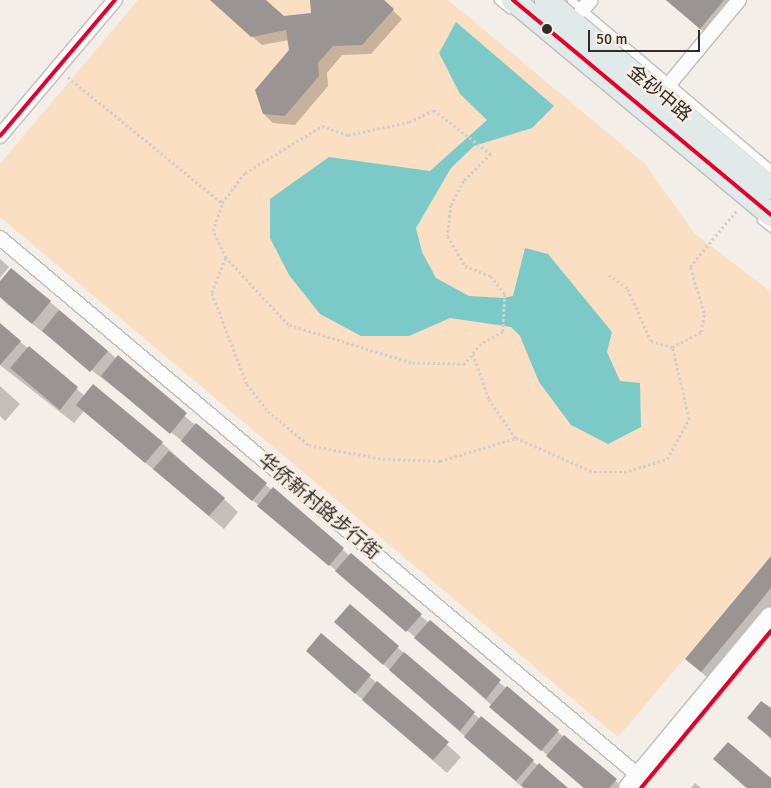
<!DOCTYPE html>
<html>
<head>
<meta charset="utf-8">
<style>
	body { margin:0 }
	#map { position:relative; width:771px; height:788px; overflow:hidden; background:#f4eee8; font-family:Signika,"Noto Sans SC",sans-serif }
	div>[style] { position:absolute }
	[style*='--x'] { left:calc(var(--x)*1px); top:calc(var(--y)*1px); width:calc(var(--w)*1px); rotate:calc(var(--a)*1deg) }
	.green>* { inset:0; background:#fadfc3 }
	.water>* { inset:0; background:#7bcac8 }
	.shadow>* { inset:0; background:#0003 }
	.building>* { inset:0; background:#9a9592 }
	.path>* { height:2.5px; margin-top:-1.25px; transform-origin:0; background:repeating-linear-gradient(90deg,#d1cfcc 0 2.5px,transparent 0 5px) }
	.roads { filter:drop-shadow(1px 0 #c2beba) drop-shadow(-1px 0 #c2beba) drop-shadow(0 1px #c2beba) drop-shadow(0 -1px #c2beba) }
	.lane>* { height:7px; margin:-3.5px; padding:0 3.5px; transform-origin:3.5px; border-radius:3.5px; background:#fdfcfc }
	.street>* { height:14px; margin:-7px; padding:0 7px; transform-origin:7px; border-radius:7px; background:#fdfcfc }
	.secondary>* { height:20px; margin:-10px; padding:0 10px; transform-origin:10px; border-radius:10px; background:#fdfcfc }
	.primary>* { height:22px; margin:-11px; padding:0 11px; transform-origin:11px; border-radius:11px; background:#e0eae9 }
	.bus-1>* { height:4px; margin:-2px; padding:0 2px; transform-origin:2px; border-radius:2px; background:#e4002b }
	.dots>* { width:14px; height:14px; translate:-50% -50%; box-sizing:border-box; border:2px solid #f9eee3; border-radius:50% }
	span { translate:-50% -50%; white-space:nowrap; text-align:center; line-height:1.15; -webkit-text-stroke:5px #f9eee3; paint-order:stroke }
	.street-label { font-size:19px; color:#302c28 }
	.scale { position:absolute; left:588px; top:30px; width:112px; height:22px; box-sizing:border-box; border:2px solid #302c28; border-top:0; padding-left:6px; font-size:15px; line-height:18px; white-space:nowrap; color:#302c28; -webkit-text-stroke:4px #f9eee3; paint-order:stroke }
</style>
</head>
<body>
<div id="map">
	<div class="green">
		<div style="clip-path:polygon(138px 0,448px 0,645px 164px,694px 233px,771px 292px,771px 556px,618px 737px,0 217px,0 164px)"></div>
	</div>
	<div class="water">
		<div style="clip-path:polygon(456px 22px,554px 106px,532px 128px,474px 146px,451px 168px,416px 228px,422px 252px,436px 278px,469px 296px,504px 298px,513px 296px,525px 248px,548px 254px,612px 332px,607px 352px,620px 381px,640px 383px,641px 427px,608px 444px,571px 425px,539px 382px,520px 336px,511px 327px,450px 318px,409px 336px,361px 336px,320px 314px,289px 275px,270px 238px,270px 199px,329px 157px,430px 171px,487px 120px,460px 94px,439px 53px)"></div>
	</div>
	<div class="shadow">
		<div style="clip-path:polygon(211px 0,264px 0,284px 17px,313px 14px,311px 0,382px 0,402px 19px,371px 54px,342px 55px,327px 73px,328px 86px,295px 125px,273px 123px,264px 114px,291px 50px,289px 40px,262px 45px)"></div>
		<div style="clip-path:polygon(666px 0,734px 0,710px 37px)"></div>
		<div style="clip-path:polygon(0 259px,9px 267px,0 278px)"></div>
		<div style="clip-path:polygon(0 283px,50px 302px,624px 788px,584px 788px,422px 643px,186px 444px,7px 304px,0 297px)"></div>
		<div style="clip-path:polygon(0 325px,85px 396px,162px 443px,224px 499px,238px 512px,224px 529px,84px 411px,74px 423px,0 365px)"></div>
		<div style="clip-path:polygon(0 386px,20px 404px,5px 421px,0 416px)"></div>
		<div style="clip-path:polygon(771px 558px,771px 608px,711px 681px,687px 659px)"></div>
		<div style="clip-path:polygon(350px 606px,480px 719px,566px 788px,523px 788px,336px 622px)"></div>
		<div style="clip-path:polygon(322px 635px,461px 757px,447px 773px,307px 651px)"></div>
		<div style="clip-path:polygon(771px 710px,771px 739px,748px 718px)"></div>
		<div style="clip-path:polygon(714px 759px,771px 780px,771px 788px,746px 788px)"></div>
		<div style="clip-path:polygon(695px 783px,701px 788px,691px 788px)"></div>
	</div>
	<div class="building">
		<div style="clip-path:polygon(210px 0,266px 0,284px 16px,311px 13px,310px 0,384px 0,394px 9px,362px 45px,333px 46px,318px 63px,319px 76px,285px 116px,263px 114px,255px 90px,289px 50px,286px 30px,251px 37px)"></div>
		<div style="clip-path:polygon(666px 0,724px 0,700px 29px)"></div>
		<div style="clip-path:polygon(11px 268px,51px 301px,32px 324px,0 297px,0 281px)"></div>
		<div style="clip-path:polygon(59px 310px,108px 351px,90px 372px,42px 331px)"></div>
		<div style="clip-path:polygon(0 323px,21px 341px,0 365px)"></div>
		<div style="clip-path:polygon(29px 346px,78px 387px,60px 410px,10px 368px)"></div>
		<div style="clip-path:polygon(118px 355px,187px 413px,170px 434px,101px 376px)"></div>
		<div style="clip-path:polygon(93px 384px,163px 442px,145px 463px,76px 405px)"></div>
		<div style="clip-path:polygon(196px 423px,267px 483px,252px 501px,181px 441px)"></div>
		<div style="clip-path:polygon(169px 451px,225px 498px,209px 516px,153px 469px)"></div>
		<div style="clip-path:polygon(273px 487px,344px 548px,329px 566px,257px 506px)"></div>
		<div style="clip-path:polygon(351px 553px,422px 614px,406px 632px,335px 571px)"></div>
		<div style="clip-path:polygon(771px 556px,771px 588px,701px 672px,685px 659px)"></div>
		<div style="clip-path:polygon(350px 604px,399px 646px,383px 665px,334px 622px)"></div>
		<div style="clip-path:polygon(430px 620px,501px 680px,486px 699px,414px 638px)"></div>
		<div style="clip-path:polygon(321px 633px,371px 675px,355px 694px,306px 651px)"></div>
		<div style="clip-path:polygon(404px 652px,475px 712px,460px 731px,389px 670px)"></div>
		<div style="clip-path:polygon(377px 681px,449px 742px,433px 760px,362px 700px)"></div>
		<div style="clip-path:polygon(507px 686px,559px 730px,541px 751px,489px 707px)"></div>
		<div style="clip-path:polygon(761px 701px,771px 708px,771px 738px,747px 718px)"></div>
		<div style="clip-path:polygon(481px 716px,534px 760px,516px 781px,464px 737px)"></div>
		<div style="clip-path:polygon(564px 735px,617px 779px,609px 788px,584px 788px,546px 756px)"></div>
		<div style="clip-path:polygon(728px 742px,771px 778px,771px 788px,747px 788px,713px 759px)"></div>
		<div style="clip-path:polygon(539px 763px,568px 788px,525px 788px,521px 785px)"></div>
	</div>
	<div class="path">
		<div style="--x:68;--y:77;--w:199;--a:39.3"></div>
		<div style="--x:434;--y:110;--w:72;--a:37.7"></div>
		<div style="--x:491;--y:154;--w:38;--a:135"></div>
		<div style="--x:464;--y:181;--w:27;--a:118"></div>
		<div style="--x:451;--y:205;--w:31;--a:96"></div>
		<div style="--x:448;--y:236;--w:34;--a:60"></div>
		<div style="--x:465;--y:266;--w:28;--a:21"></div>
		<div style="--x:491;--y:276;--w:23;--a:52"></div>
		<div style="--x:505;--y:294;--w:38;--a:93"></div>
		<div style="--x:503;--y:332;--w:25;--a:151"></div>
		<div style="--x:481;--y:344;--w:26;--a:129"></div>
		<div style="--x:465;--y:364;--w:54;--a:-178.9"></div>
		<div style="--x:411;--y:363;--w:129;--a:-162.8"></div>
		<div style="--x:288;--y:325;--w:91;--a:-132.8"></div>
		<div style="--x:226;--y:258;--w:30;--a:-116"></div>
		<div style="--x:213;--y:231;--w:29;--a:-72"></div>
		<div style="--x:222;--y:203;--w:38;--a:-53"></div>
		<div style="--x:245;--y:173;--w:90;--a:-31.4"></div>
		<div style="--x:322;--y:126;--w:28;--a:19"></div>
		<div style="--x:348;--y:135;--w:62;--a:-12"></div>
		<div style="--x:409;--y:122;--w:28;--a:-26"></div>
		<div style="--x:226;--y:258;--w:38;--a:112"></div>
		<div style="--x:212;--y:293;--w:97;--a:69"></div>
		<div style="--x:247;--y:384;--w:34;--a:52"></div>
		<div style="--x:268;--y:411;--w:53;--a:39.7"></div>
		<div style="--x:309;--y:445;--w:75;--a:10.7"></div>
		<div style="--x:383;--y:459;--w:57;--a:2"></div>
		<div style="--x:440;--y:461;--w:79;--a:-16.8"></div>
		<div style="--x:609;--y:275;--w:24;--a:36"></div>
		<div style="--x:628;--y:289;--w:57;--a:66.1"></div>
		<div style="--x:651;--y:341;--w:22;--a:16"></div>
		<div style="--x:672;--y:347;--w:33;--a:-27"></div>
		<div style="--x:701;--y:332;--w:19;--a:-81"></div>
		<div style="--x:704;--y:313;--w:48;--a:-106.9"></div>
		<div style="--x:690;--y:267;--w:72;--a:-50.6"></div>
		<div style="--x:473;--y:354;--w:48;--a:70.4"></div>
		<div style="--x:489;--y:399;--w:47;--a:55.3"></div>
		<div style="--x:516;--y:438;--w:85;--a:23.6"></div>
		<div style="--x:594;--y:472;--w:30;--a:0"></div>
		<div style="--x:624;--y:472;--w:45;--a:-16.8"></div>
		<div style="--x:667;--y:459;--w:46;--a:-61.2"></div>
		<div style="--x:689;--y:419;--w:74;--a:-103.3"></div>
	</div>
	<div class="roads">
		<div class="lane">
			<div style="--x:498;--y:0;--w:14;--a:39"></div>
			<div style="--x:571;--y:0;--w:262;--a:40.2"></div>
			<div style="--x:761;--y:220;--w:13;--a:39"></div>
		</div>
		<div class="street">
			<div style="--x:582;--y:10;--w:13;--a:-48"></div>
			<div style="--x:670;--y:83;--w:108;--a:-50.3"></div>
			<div style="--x:0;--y:136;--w:178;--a:-49.8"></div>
			<div style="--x:0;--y:238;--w:835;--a:40.1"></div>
		</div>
		<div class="secondary">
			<div style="--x:629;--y:788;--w:222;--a:-50.3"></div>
		</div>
		<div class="primary">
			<div style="--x:513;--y:0;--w:336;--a:39.8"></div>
			<div style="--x:546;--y:0;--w:293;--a:39.9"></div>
		</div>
	</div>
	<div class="bus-1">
		<div style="--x:513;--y:0;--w:336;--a:39.8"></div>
		<div style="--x:0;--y:136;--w:178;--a:-49.8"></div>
		<div style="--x:641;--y:788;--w:204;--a:-50.4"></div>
	</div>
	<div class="dots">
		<div style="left:547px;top:29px;background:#302c28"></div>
	</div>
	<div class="street-label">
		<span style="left:659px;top:94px;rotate:40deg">金砂中路</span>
		<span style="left:319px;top:507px;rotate:40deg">华侨新村路步行街</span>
	</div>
	<div class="scale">50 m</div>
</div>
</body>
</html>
